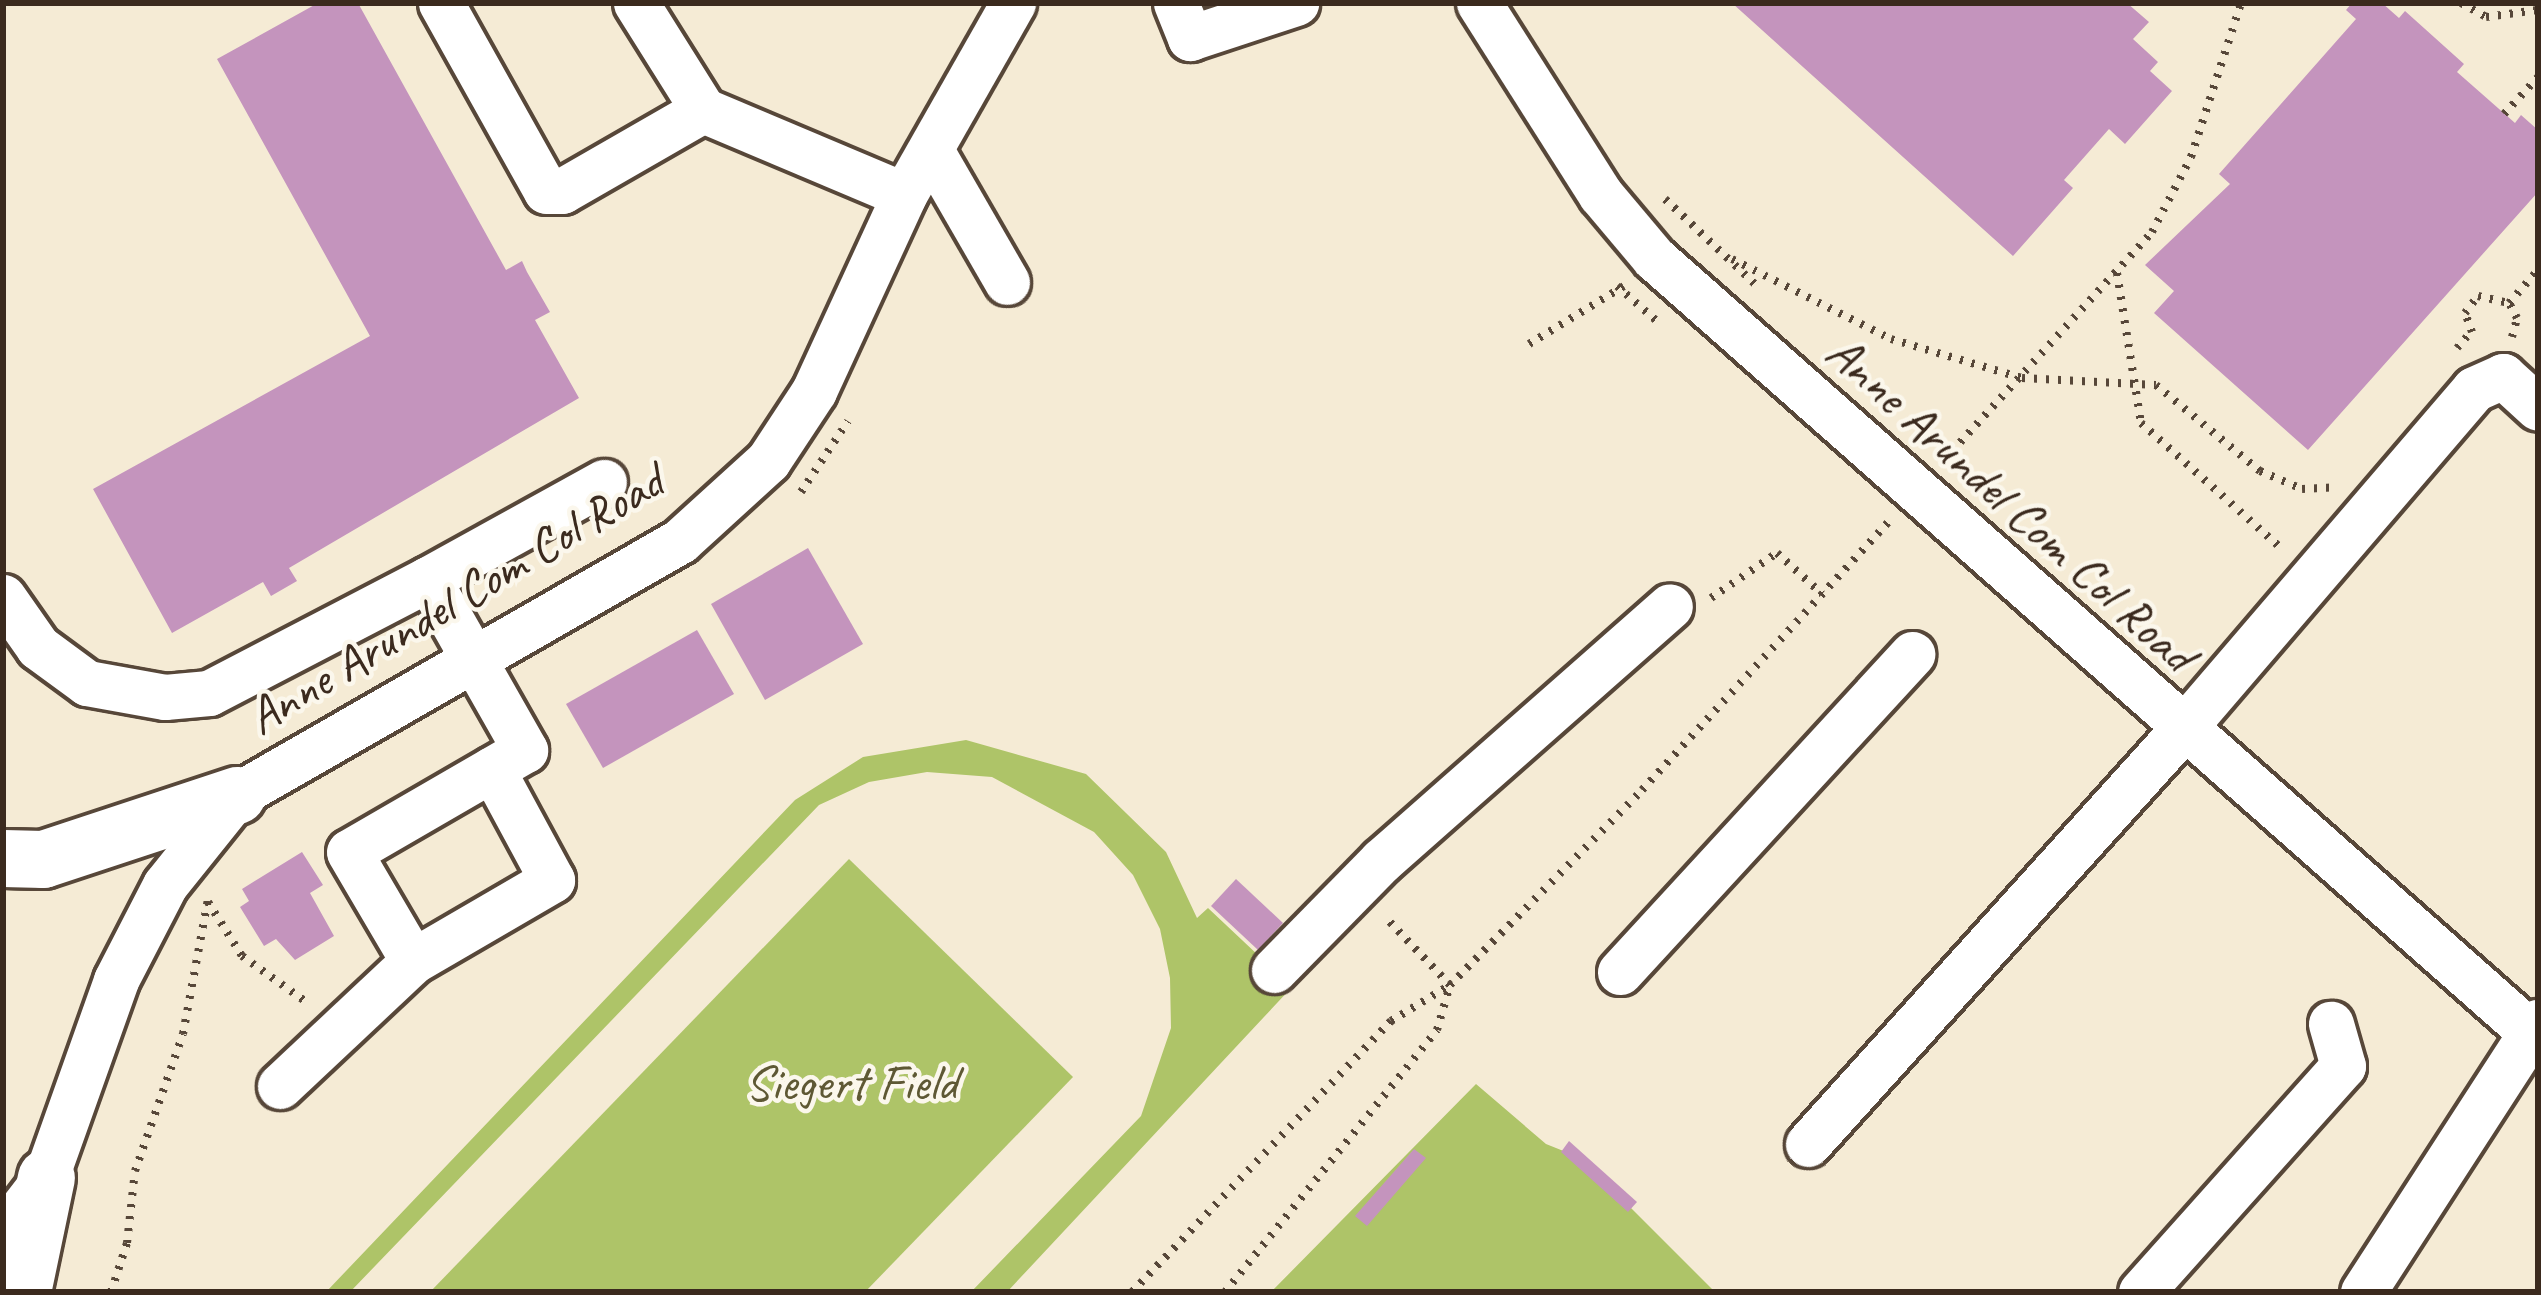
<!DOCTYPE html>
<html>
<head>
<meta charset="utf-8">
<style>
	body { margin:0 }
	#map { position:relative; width:2541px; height:1295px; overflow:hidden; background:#f5ebd5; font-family:Caveat,sans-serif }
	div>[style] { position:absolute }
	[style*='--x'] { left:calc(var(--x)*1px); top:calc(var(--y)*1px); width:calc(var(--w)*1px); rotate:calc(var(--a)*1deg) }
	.green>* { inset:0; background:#aec468 }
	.building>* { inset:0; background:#c494bd }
	.path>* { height:8px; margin-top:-4px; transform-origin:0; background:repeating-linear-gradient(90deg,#574739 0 3px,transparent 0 12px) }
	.roads { filter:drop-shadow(3px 0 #574739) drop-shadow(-3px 0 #574739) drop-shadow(0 3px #574739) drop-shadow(0 -3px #574739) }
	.minor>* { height:45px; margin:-22.5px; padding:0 22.5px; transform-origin:22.5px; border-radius:22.5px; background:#fff }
	.major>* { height:57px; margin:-28.5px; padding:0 28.5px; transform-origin:28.5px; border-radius:28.5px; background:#fff }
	span { translate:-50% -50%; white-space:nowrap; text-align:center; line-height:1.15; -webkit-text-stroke:9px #fbf7ec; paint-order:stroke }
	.street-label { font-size:51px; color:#3b2a1e }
	.park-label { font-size:51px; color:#5e5834 }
	.frame { position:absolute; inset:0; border:6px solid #3b2a1e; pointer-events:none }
</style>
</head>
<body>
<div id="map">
	<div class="green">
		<div style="clip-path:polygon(966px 740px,1086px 774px,1166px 852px,1197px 918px,1208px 908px,1292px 987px,1007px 1292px,971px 1292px,1141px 1116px,1171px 1028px,1170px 978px,1160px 929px,1133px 875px,1094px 832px,992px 777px,927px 772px,869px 782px,819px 805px,350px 1292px,326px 1292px,795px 800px,863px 757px)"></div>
		<div style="clip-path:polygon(849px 859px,1073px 1077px,865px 1292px,430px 1292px)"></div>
		<div style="clip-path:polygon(1476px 1084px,1546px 1144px,1581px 1158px,1715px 1292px,1271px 1292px)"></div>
	</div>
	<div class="building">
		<div style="clip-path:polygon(318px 3px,358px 3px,506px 270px,522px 261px,527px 272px,550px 312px,535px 320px,579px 398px,289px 568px,297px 581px,271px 596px,263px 582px,172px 633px,93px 489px,370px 336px,217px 59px)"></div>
		<div style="clip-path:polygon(1732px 3px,2127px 3px,2149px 22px,2133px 39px,2158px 62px,2150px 71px,2172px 91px,2125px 144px,2109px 129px,2064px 180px,2073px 188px,2013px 256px)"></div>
		<div style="clip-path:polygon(2352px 3px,2382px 3px,2399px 18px,2405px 11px,2464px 64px,2457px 72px,2515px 123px,2521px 115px,2538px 130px,2538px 192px,2308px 450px,2154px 313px,2174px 291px,2145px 265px,2230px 184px,2219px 174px,2356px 19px,2346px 10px)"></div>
		<div style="clip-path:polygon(808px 548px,863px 644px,765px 700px,711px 604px)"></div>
		<div style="clip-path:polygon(697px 630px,734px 694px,603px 768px,566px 704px)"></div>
		<div style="clip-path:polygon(302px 852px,323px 885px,310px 893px,334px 936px,295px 960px,276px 939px,264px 946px,240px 907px,249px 901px,242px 889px)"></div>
		<div style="clip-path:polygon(1236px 879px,1283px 923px,1258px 950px,1211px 906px)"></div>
		<div style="clip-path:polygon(1569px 1141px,1637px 1202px,1628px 1212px,1561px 1152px)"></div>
		<div style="clip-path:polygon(1414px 1149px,1426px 1158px,1367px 1226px,1355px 1216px)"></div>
	</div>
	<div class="path">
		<div style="--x:2461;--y:3;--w:29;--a:29"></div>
		<div style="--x:2486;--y:17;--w:52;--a:-7.7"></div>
		<div style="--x:2504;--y:114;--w:50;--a:-47.4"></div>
		<div style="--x:1665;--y:199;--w:129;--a:43.4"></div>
		<div style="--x:1732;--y:259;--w:178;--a:26.7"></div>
		<div style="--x:1891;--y:339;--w:137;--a:16.6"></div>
		<div style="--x:2022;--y:378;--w:134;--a:3"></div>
		<div style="--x:2156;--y:385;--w:135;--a:39.6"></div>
		<div style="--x:2260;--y:471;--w:46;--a:23.2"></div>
		<div style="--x:2302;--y:489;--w:34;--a:-3"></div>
		<div style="--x:2117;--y:273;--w:152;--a:80.9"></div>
		<div style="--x:2141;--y:423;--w:191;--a:41.8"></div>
		<div style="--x:1617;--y:286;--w:56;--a:41.4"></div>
		<div style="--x:2472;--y:332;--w:20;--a:-110"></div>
		<div style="--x:2465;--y:313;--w:21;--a:-53"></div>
		<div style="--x:2478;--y:296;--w:32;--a:13"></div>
		<div style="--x:2512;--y:337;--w:20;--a:-75"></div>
		<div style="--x:2517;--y:318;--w:17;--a:-118"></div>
		<div style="--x:2509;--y:303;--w:44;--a:-48.7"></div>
		<div style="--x:1529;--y:344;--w:111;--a:-31.4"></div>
		<div style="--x:2457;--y:348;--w:23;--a:-49"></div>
		<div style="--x:1944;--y:460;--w:309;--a:-47.6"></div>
		<div style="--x:2152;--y:232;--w:85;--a:-62.5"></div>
		<div style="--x:2191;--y:157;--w:162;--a:-72"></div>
		<div style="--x:801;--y:492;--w:85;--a:-56.5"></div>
		<div style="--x:1711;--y:598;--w:80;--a:-34.3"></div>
		<div style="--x:1777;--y:553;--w:61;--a:42.3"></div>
		<div style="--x:208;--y:902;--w:64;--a:57.8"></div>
		<div style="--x:242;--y:956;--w:82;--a:35.6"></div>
		<div style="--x:111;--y:1292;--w:52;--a:-71.9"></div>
		<div style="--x:127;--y:1243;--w:72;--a:-83.7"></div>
		<div style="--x:135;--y:1171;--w:145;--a:-70.7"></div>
		<div style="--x:183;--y:1034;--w:137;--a:-79.5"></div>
		<div style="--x:1132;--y:1292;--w:375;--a:-46.3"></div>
		<div style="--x:1391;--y:1021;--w:69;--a:-31.4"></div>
		<div style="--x:1450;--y:985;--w:274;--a:-45.4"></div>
		<div style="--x:1642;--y:790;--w:365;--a:-47.4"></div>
		<div style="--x:1225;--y:1292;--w:337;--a:-51"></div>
		<div style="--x:1437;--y:1030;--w:47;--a:-73.9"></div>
		<div style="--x:1450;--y:985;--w:95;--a:-133.7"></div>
	</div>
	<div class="roads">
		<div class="minor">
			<div style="--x:441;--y:3;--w:215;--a:60.8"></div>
			<div style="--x:546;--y:191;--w:16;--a:0"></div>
			<div style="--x:562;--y:191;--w:163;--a:-29.9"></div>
			<div style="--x:636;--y:3;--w:126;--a:57.9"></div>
			<div style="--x:703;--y:110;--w:218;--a:22.9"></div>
			<div style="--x:1176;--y:3;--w:38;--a:68"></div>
			<div style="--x:1190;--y:38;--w:112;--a:-18.3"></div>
			<div style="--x:1479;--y:3;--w:227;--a:57.6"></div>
			<div style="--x:1601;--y:195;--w:82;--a:49.9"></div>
			<div style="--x:1654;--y:258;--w:1169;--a:41.46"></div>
			<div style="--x:932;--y:152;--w:150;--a:60"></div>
			<div style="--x:428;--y:579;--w:201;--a:-28.9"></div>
			<div style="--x:3;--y:597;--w:61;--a:55"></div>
			<div style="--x:38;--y:647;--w:61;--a:36.3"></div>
			<div style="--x:87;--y:683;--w:79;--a:10.2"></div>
			<div style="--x:165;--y:697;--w:44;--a:-5.2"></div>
			<div style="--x:209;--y:693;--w:247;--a:-27.5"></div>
			<div style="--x:428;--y:579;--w:197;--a:60.4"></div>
			<div style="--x:525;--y:750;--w:203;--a:149.9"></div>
			<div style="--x:349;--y:852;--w:126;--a:59.6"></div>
			<div style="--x:413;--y:961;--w:161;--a:-30.2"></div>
			<div style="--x:552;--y:880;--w:126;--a:-118.4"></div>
			<div style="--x:1274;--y:970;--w:153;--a:-45.5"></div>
			<div style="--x:1381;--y:861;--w:385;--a:-41.4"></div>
			<div style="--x:1620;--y:972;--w:432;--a:-47.4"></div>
			<div style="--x:280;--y:1086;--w:183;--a:-43.2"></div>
			<div style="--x:1808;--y:1144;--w:557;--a:-47.91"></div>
			<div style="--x:2181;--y:731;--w:450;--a:-49.4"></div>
			<div style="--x:2474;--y:389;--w:32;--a:-24"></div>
			<div style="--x:2503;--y:376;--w:47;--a:42.4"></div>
			<div style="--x:3;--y:1233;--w:71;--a:-52.5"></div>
			<div style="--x:46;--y:1177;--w:209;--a:-70.4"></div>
			<div style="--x:116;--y:980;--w:107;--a:-62.7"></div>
			<div style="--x:165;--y:885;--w:115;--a:-51.3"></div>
			<div style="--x:237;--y:795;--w:511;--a:-29.83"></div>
			<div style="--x:680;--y:541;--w:119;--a:-42.3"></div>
			<div style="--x:768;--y:461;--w:84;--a:-56.7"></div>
			<div style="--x:814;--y:391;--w:216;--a:-65.3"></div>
			<div style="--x:904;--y:195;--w:221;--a:-60.4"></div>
			<div style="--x:2141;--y:1292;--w:303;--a:-48.2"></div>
			<div style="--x:2343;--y:1066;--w:44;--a:-105.9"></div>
			<div style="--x:2363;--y:1292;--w:322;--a:-57.1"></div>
		</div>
		<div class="major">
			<div style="--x:3;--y:858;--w:40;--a:1.4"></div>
			<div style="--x:43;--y:859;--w:204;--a:-18.3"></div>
			<div style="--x:22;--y:1292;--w:117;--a:-78.2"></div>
		</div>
	</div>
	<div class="street-label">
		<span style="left:2011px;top:503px;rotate:42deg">Anne Arundel Com Col Road</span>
		<span style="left:455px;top:599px;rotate:-31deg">Anne Arundel Com Col Road</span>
	</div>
	<div class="park-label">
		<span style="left:851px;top:1082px">Siegert Field</span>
	</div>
	<div class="frame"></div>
</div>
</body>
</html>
